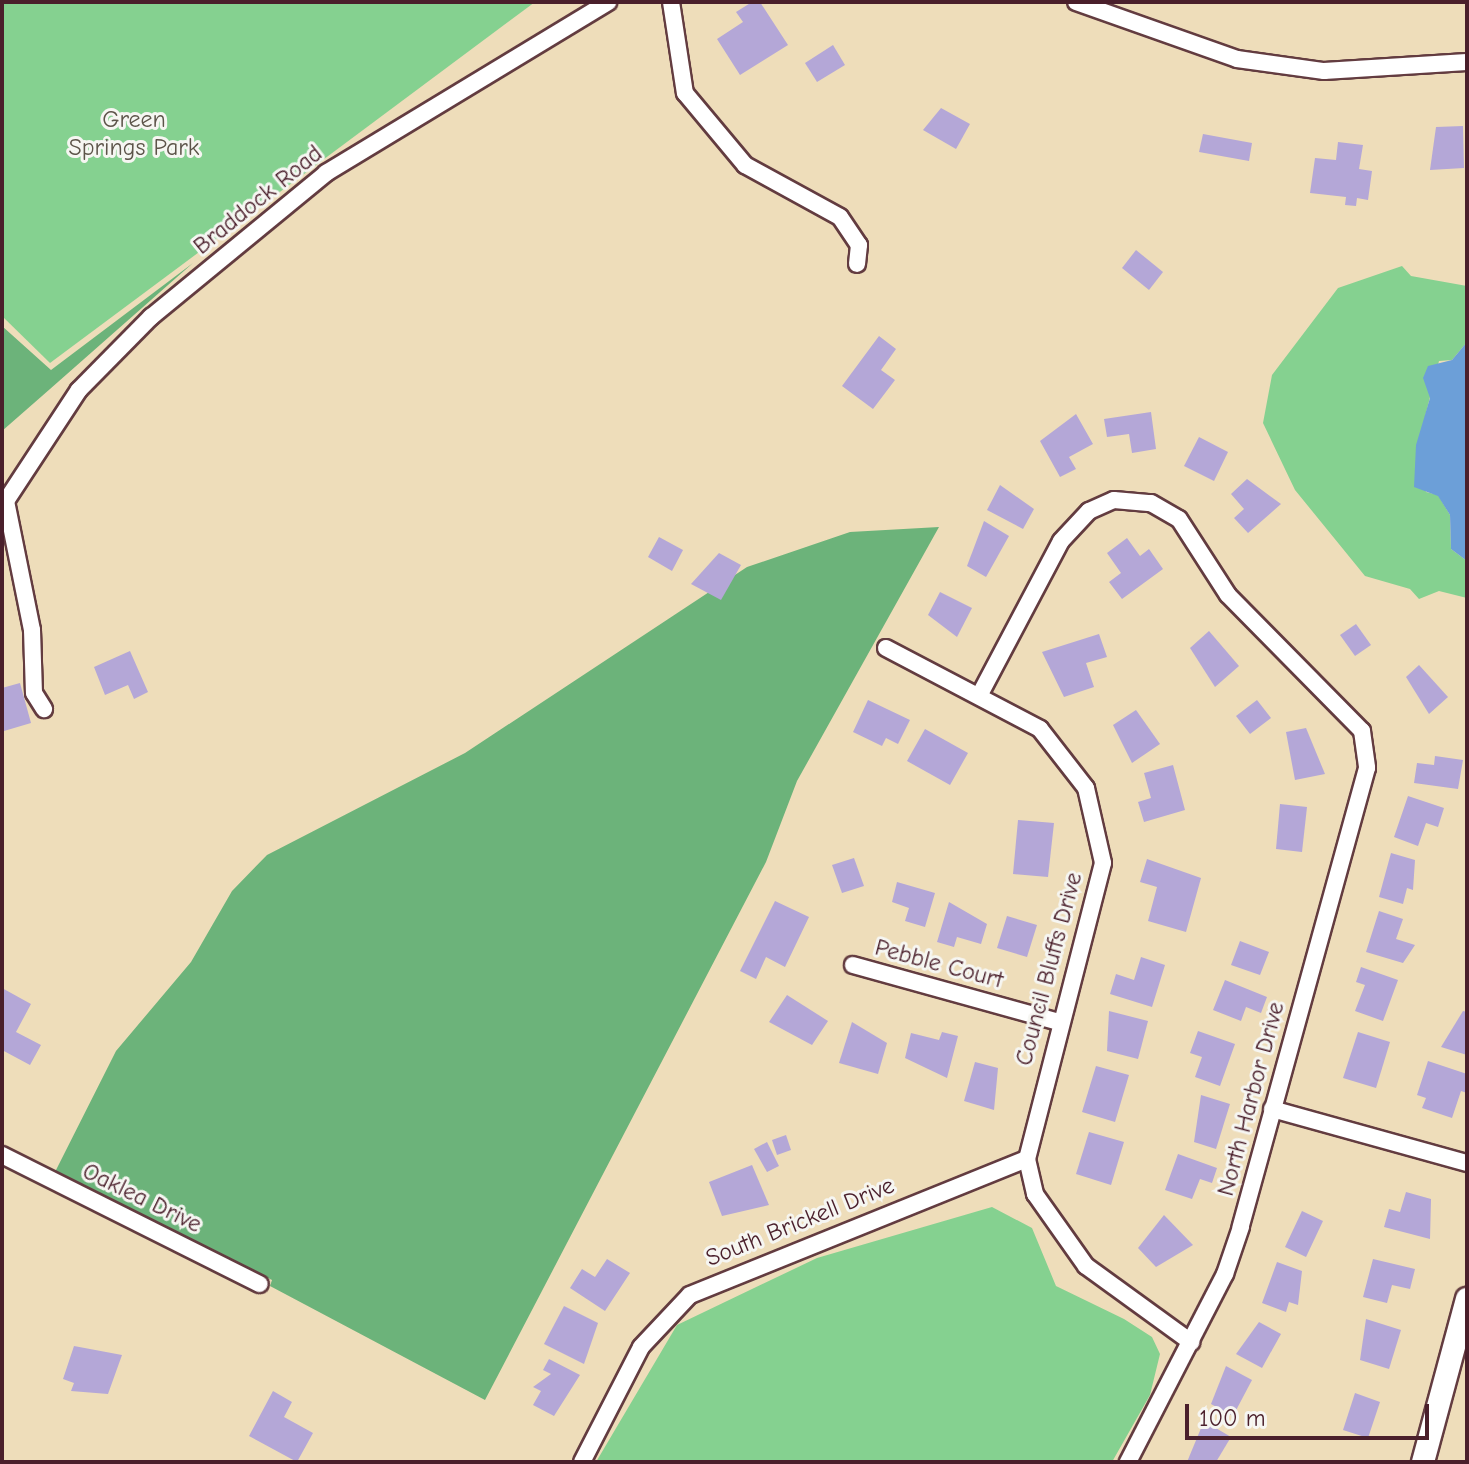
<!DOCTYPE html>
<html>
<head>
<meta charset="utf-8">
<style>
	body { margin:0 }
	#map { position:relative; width:1469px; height:1464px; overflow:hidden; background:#eeddba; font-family:"Comic Neue",sans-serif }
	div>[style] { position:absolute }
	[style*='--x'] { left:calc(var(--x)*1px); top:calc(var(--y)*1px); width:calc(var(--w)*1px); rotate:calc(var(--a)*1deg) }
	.green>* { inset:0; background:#85d190 }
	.forest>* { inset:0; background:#6cb37a }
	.water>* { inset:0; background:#6c9fd8 }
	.building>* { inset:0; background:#b4a7d7 }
	.roads { filter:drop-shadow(2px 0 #633c40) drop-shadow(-2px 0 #633c40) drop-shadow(0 2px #633c40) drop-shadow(0 -2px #633c40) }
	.minor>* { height:16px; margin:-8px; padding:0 8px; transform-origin:8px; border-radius:8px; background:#fff }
	.major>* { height:22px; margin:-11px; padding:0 11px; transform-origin:11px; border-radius:11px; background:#fff }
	span { translate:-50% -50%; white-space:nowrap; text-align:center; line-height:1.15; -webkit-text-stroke:6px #f6f6f2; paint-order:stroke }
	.park-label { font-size:24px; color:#5c5449 }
	.street-label { font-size:24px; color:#4a1f2b }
	.frame { position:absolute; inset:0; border:4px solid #4a1f2b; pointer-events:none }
	.scale { position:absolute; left:1185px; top:1404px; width:244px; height:36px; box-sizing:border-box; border:4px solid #4a1f2b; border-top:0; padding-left:10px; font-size:24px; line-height:28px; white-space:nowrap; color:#4a1f2b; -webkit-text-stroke:6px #f6f6f2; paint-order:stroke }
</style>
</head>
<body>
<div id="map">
	<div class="green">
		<div style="clip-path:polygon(2px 2px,535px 2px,50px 363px,2px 316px)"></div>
		<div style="clip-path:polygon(1402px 266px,1411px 276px,1467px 286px,1467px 342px,1452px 360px,1439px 361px,1416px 453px,1426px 492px,1438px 495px,1450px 515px,1451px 549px,1467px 561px,1467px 598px,1439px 591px,1419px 599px,1410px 589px,1365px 576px,1295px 490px,1263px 423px,1272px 375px,1338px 288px)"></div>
		<div style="clip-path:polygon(992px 1207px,1032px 1228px,1056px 1286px,1124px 1319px,1152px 1337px,1160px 1354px,1150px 1395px,1112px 1462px,596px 1462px,677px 1325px,817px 1258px)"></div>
	</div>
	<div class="forest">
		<div style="clip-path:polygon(193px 263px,50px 389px,2px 431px,2px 326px,51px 370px)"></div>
		<div style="clip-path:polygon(939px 527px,797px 781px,766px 862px,485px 1400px,270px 1286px,272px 1280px,55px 1172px,116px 1051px,191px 962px,232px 891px,267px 855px,465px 753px,747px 567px,850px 532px)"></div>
	</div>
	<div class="water">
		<div style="clip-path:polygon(1467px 342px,1467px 561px,1451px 549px,1450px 515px,1438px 496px,1414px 487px,1416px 445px,1430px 398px,1423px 378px,1428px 366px,1452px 360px)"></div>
	</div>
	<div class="building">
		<div style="clip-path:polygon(752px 2px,760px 2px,788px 45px,740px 75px,717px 39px,743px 22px,736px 12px)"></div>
		<div style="clip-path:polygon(833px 45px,845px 65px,817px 82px,805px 63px)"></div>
		<div style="clip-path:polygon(941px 108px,970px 124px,956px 149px,923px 130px)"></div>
		<div style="clip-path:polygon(1463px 126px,1464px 168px,1430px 170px,1436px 127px)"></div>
		<div style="clip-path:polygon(1203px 134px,1252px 143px,1249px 161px,1199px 152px)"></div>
		<div style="clip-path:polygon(1338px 142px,1363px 145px,1359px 169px,1372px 171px,1368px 200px,1357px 198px,1356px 206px,1345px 205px,1346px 197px,1310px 193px,1315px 158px,1336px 160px)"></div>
		<div style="clip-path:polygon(1136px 250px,1163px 272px,1149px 290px,1122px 268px)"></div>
		<div style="clip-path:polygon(879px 336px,896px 349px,881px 370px,895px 380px,873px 409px,842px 386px)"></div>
		<div style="clip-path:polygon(1151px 412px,1156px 449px,1132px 453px,1129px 434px,1107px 437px,1104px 419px)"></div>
		<div style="clip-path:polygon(1076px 414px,1093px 444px,1069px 457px,1076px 469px,1060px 477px,1040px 441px)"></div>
		<div style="clip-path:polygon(1199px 437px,1228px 452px,1214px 481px,1184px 466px)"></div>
		<div style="clip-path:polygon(1247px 479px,1281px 504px,1248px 533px,1234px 518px,1244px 509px,1231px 494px)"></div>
		<div style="clip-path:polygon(1000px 485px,1034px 509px,1023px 529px,987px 510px)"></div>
		<div style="clip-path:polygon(984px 521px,1009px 536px,986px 577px,967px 566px)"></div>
		<div style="clip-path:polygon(659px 537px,683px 550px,672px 571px,648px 557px)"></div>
		<div style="clip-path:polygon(1127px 538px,1140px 556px,1149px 549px,1163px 569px,1122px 599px,1109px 582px,1121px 573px,1107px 553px)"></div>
		<div style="clip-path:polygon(719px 553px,741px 565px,721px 600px,691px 584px)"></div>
		<div style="clip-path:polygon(940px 592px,972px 608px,957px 637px,928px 615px)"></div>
		<div style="clip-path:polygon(1356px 624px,1371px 645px,1355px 656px,1340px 635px)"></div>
		<div style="clip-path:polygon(1209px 631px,1239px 666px,1215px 687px,1190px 648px)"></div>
		<div style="clip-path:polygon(1099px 634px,1107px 657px,1086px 663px,1094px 687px,1064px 697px,1042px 652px)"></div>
		<div style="clip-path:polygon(130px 651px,148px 692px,134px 699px,128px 685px,105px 695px,94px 667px)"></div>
		<div style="clip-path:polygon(1419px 665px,1448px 697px,1429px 714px,1406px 677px)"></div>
		<div style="clip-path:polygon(20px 683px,31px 723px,4px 731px,2px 688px)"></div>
		<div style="clip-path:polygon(868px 700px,910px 720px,898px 744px,886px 738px,882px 746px,853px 732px)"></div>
		<div style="clip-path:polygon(1257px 700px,1271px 718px,1250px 734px,1236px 716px)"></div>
		<div style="clip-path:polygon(1136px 710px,1160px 744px,1132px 763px,1113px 725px)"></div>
		<div style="clip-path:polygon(1306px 728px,1325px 774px,1295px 780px,1286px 732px)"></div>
		<div style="clip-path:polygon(925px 729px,968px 753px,950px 785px,907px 761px)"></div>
		<div style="clip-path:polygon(1435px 756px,1463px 760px,1458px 789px,1414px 783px,1417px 763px,1434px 765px)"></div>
		<div style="clip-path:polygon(1173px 765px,1185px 810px,1144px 822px,1138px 802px,1151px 798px,1144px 773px)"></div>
		<div style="clip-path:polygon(1408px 796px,1444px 808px,1438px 827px,1426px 823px,1418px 846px,1394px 837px)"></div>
		<div style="clip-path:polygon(1280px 804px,1307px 807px,1302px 852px,1276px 849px)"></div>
		<div style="clip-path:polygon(1018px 820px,1054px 823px,1048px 877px,1013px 874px)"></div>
		<div style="clip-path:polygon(1391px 853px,1415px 860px,1413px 890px,1407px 888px,1403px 904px,1379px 897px)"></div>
		<div style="clip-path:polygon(854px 858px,864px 886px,842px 893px,832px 865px)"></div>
		<div style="clip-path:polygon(1147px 859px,1201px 878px,1186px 932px,1148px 921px,1157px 887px,1140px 882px)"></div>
		<div style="clip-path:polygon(897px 882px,935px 893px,925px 927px,905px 921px,909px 908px,892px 902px)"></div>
		<div style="clip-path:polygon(775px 901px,809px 917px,785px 967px,766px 957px,756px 979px,740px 971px)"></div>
		<div style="clip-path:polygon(949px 902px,987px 924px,981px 944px,957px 937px,954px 947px,937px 942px)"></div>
		<div style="clip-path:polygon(1379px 911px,1403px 919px,1396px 939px,1415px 945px,1403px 963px,1366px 952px)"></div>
		<div style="clip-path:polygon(1007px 916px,1037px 925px,1027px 957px,997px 948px)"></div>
		<div style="clip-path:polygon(1240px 941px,1269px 952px,1260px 975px,1231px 965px)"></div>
		<div style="clip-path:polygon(1141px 957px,1165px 965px,1152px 1007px,1110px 994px,1116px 974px,1134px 980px)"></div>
		<div style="clip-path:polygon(1361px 967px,1398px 980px,1383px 1021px,1355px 1011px,1365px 985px,1356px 982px)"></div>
		<div style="clip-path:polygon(1225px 980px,1267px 997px,1261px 1013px,1246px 1007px,1241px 1021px,1213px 1010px)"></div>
		<div style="clip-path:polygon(2px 988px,31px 1004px,16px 1032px,41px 1045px,30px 1065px,2px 1050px)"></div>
		<div style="clip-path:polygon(787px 995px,828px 1021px,812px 1045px,769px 1022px)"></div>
		<div style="clip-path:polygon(1109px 1011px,1148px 1021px,1138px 1059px,1107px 1051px)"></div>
		<div style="clip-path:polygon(1463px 1011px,1467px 1012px,1467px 1055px,1441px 1047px)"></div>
		<div style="clip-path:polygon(852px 1022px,887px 1043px,878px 1074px,839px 1063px)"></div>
		<div style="clip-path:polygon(1198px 1031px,1235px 1044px,1220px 1086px,1195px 1077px,1202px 1057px,1190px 1053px)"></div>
		<div style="clip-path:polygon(942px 1032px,958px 1036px,947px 1078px,905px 1058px,911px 1033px,939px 1040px)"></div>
		<div style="clip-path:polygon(1358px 1032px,1390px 1042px,1376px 1088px,1343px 1078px)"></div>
		<div style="clip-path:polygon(1428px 1061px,1467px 1074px,1467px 1093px,1461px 1091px,1452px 1118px,1422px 1108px,1426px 1098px,1417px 1095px)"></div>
		<div style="clip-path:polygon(975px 1062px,998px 1068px,994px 1110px,964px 1101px)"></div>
		<div style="clip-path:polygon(1096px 1066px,1129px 1075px,1115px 1122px,1082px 1112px)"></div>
		<div style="clip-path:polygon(1201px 1095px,1230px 1104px,1216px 1149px,1194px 1142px)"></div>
		<div style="clip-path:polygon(1089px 1132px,1124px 1142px,1111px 1185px,1076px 1174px)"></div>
		<div style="clip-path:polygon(786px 1135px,791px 1150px,777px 1155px,772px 1140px)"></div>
		<div style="clip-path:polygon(767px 1142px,779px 1166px,767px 1172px,754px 1149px)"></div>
		<div style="clip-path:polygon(1178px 1154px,1217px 1168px,1212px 1183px,1200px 1179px,1192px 1199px,1165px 1190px)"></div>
		<div style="clip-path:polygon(752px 1165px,769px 1205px,722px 1216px,709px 1182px)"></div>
		<div style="clip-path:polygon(1406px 1192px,1431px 1199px,1430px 1239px,1384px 1227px,1389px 1209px,1400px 1212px)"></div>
		<div style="clip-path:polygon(1302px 1211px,1323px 1221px,1306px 1257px,1285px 1247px)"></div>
		<div style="clip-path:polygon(1164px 1215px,1193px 1245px,1156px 1267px,1138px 1248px)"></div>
		<div style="clip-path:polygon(607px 1259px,630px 1273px,605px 1311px,570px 1288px,582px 1269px,595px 1277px)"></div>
		<div style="clip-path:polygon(1373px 1259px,1415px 1269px,1410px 1289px,1392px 1285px,1387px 1303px,1363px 1297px)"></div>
		<div style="clip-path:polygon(1277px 1262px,1302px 1271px,1298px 1305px,1289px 1302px,1286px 1312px,1262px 1303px)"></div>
		<div style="clip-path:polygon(564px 1306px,598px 1323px,584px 1364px,544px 1344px)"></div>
		<div style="clip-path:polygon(1366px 1319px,1401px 1330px,1389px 1369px,1360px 1360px)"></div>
		<div style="clip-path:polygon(1259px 1322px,1281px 1334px,1262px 1368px,1236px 1354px)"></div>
		<div style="clip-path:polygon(74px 1346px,122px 1355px,108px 1394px,71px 1391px,74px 1383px,63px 1379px)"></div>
		<div style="clip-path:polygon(549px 1359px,580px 1375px,554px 1416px,533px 1405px,541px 1391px,533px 1387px,551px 1374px,543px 1370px)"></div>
		<div style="clip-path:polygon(1226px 1366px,1252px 1380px,1233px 1416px,1211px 1404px)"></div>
		<div style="clip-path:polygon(273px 1391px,292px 1402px,284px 1417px,313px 1433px,297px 1462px,249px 1436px)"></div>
		<div style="clip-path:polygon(1355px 1393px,1380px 1402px,1368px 1438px,1343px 1430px)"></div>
		<div style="clip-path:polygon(1204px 1421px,1231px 1437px,1216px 1462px,1187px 1462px)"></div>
	</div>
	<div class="roads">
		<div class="minor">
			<div style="--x:671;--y:2;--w:92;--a:81.3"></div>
			<div style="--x:685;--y:93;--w:94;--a:50.2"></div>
			<div style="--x:745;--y:165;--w:108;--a:28.7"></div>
			<div style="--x:840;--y:217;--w:34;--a:56"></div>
			<div style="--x:859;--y:245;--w:19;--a:96"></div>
			<div style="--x:1076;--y:2;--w:171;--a:19.5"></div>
			<div style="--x:1237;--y:59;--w:88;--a:7.9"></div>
			<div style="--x:1324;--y:71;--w:143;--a:-3.6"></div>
			<div style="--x:6;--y:501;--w:132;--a:78.6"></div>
			<div style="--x:32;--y:630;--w:63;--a:88.2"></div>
			<div style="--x:34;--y:693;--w:19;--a:58"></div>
			<div style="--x:2;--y:507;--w:140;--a:-56.7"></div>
			<div style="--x:79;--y:390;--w:103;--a:-45.4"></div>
			<div style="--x:151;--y:317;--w:227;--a:-39.4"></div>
			<div style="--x:326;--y:173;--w:330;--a:-31.2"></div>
			<div style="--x:886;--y:648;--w:174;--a:27.7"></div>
			<div style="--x:1040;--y:729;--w:75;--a:52.1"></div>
			<div style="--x:1086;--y:788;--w:77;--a:77.2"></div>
			<div style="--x:1103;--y:863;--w:306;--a:104.4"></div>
			<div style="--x:1027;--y:1159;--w:36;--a:77"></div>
			<div style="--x:1035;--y:1194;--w:88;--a:54.7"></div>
			<div style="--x:1086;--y:1266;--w:130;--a:35.9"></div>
			<div style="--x:979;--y:696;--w:175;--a:-62.1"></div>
			<div style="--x:1061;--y:541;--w:41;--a:-47"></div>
			<div style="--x:1089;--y:511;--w:27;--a:-24"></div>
			<div style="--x:1114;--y:500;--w:37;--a:5"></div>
			<div style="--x:1151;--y:503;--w:32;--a:30"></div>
			<div style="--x:1179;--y:519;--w:90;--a:57.2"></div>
			<div style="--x:1228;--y:595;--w:191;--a:45.4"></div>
			<div style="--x:1362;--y:731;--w:37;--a:82"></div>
			<div style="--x:1367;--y:768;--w:476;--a:105.4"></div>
			<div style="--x:1241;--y:1227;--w:50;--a:108.8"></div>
			<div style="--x:1225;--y:1274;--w:212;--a:117.3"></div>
			<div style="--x:853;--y:965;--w:214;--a:15.5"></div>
			<div style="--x:1272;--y:1109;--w:202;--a:15.5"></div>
			<div style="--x:2;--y:1155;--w:288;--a:26.6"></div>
			<div style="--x:582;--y:1462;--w:129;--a:-62.8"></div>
			<div style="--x:641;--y:1347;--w:71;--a:-46.7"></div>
			<div style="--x:690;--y:1295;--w:363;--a:-22"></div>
		</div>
		<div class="major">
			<div style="--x:1423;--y:1462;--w:169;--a:-74.9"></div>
		</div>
	</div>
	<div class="park-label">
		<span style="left:134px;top:134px">Green<br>Springs Park</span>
	</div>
	<div class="street-label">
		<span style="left:258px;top:200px;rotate:-39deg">Braddock Road</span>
		<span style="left:939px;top:964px;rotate:15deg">Pebble Court</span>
		<span style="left:1049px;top:969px;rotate:-75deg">Council Bluffs Drive</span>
		<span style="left:1251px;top:1099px;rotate:-75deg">North Harbor Drive</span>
		<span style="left:142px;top:1198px;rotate:26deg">Oaklea Drive</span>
		<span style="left:800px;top:1222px;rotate:-22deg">South Brickell Drive</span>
	</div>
	<div class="frame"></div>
	<div class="scale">100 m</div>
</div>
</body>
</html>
